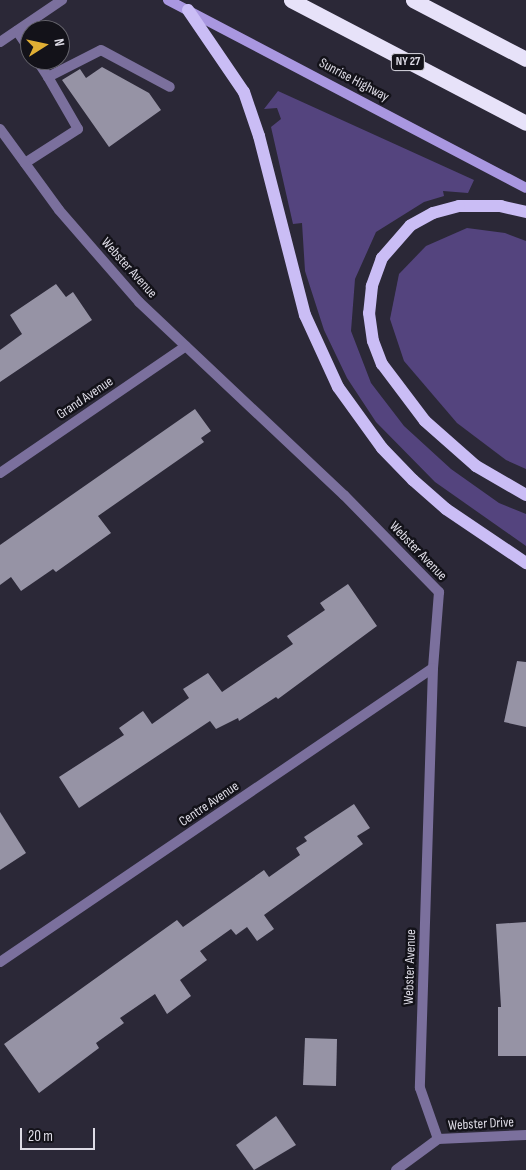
<!DOCTYPE html>
<html>
<head>
<meta charset="utf-8">
<style>
	body { margin:0 }
	#map { position:relative; width:526px; height:1170px; overflow:hidden; background:#2b2837; font-family:"Sofia Sans Condensed",sans-serif }
	div>[style] { position:absolute }
	[style*='--x'] { left:calc(var(--x)*1px); top:calc(var(--y)*1px); width:calc(var(--w)*1px); rotate:calc(var(--a)*1deg) }
	.green>* { inset:0; background:#54447e }
	.building>* { inset:0; background:#9693a5 }
	.service>* { height:10px; margin:-5px; padding:0 5px; transform-origin:5px; border-radius:5px; background:#7b709d }
	.minor>* { height:10px; margin:-5px; padding:0 5px; transform-origin:5px; border-radius:5px; background:#7b709d }
	.secondary>* { height:10px; margin:-5px; padding:0 5px; transform-origin:5px; border-radius:5px; background:#a997e0 }
	.primary>* { height:12px; margin:-6px; padding:0 6px; transform-origin:6px; border-radius:6px; background:#cabdf5 }
	.motorway>* { height:15px; margin:-7.5px; padding:0 7.5px; transform-origin:7.5px; border-radius:7.5px; background:#e7e2f9 }
	span { translate:-50% -50%; white-space:nowrap; text-align:center; line-height:1.15; -webkit-text-stroke:5px #131219; paint-order:stroke }
	.shield-label span { padding:1px 4px; background:#131219; border:1px solid; border-radius:4px; -webkit-text-stroke-width:0 }
	.shield-label { font-size:12px; color:#dedce6; font-weight:700 }
	.street-label { font-size:14px; color:#dedce6 }
	.north { position:absolute; left:20px; top:20px; width:50px; height:50px; box-sizing:border-box; background:#131219; border:1px solid #64636b; border-radius:50%; rotate:80deg; font-size:14px; font-weight:700; line-height:20px; text-align:center; color:#dedce6 }
	.north::after { content:''; display:block; margin:auto; width:18px; height:22px; background:#e1af34; clip-path:polygon(50% 0,100% 100%,50% 72%,0 100%) }
	.scale { position:absolute; left:20px; top:1128px; width:75px; height:22px; box-sizing:border-box; border:2px solid #dedce6; border-top:0; padding-left:6px; font-size:15px; line-height:18px; white-space:nowrap; color:#dedce6; -webkit-text-stroke:4px #131219; paint-order:stroke }
</style>
</head>
<body>
<div id="map">
	<div class="green">
		<div style="clip-path:polygon(278px 91px,474px 180px,468px 193px,443px 191px,444px 196px,424px 202px,376px 232px,355px 279px,351px 331px,371px 383px,404px 426px,451px 469px,499px 503px,526px 514px,526px 546px,435px 482px,376px 422px,347px 378px,324px 330px,305px 271px,302px 223px,293px 224px,271px 127px,281px 119px,277px 108px,264px 109px)"></div>
		<div style="clip-path:polygon(467px 228px,505px 233px,526px 241px,526px 469px,506px 460px,457px 423px,404px 361px,390px 319px,399px 274px,426px 246px)"></div>
	</div>
	<div class="building">
		<div style="clip-path:polygon(102px 67px,149px 93px,161px 110px,109px 147px,62px 80px,80px 69px,86px 78px)"></div>
		<div style="clip-path:polygon(56px 284px,66px 297px,73px 292px,92px 320px,0 382px,0 350px,22px 334px,10px 315px)"></div>
		<div style="clip-path:polygon(195px 409px,211px 431px,201px 438px,204px 442px,98px 516px,111px 533px,56px 572px,53px 569px,21px 591px,11px 577px,0 585px,0 545px)"></div>
		<div style="clip-path:polygon(348px 584px,377px 626px,278px 699px,276px 697px,239px 721px,238px 718px,216px 729px,210px 721px,79px 808px,59px 777px,124px 735px,119px 728px,143px 711px,152px 724px,189px 698px,183px 689px,208px 673px,222px 692px,293px 644px,287px 636px,325px 610px,320px 603px)"></div>
		<div style="clip-path:polygon(517px 661px,526px 662px,526px 727px,504px 722px)"></div>
		<div style="clip-path:polygon(354px 804px,370px 828px,357px 836px,363px 844px,264px 915px,274px 929px,257px 941px,247px 927px,236px 935px,231px 929px,200px 951px,207px 960px,180px 980px,191px 996px,167px 1014px,155px 994px,120px 1018px,124px 1023px,96px 1043px,99px 1048px,39px 1093px,4px 1044px,177px 920px,183px 927px,264px 870px,269px 877px,300px 855px,296px 848px,307px 841px,304px 837px)"></div>
		<div style="clip-path:polygon(0 812px,26px 853px,0 870px)"></div>
		<div style="clip-path:polygon(526px 922px,526px 1056px,498px 1056px,498px 1007px,501px 1007px,496px 924px)"></div>
		<div style="clip-path:polygon(305px 1038px,337px 1039px,336px 1086px,303px 1085px)"></div>
		<div style="clip-path:polygon(276px 1116px,296px 1145px,254px 1170px,236px 1145px)"></div>
	</div>
	<div class="service">
		<div style="--x:17;--y:31;--w:23;--a:56"></div>
		<div style="--x:37;--y:60;--w:20;--a:57"></div>
		<div style="--x:48;--y:77;--w:59;--a:-27"></div>
		<div style="--x:101;--y:50;--w:78;--a:28.2"></div>
		<div style="--x:25;--y:163;--w:63;--a:-32.7"></div>
		<div style="--x:78;--y:129;--w:60;--a:-120"></div>
	</div>
	<div class="minor">
		<div style="--x:0;--y:42;--w:75;--a:-34.1"></div>
		<div style="--x:0;--y:129;--w:100;--a:53.9"></div>
		<div style="--x:59;--y:210;--w:122;--a:49"></div>
		<div style="--x:139;--y:302;--w:282;--a:43.3"></div>
		<div style="--x:344;--y:495;--w:136;--a:45.6"></div>
		<div style="--x:439;--y:592;--w:76;--a:94.5"></div>
		<div style="--x:433;--y:668;--w:420;--a:91.8"></div>
		<div style="--x:420;--y:1088;--w:54;--a:70.6"></div>
		<div style="--x:0;--y:473;--w:225;--a:-34.3"></div>
		<div style="--x:0;--y:962;--w:523;--a:-34.18"></div>
		<div style="--x:438;--y:1139;--w:88;--a:-2.6"></div>
		<div style="--x:396;--y:1170;--w:52;--a:-36.4"></div>
	</div>
	<div class="secondary">
		<div style="--x:168;--y:0;--w:404;--a:27.7"></div>
	</div>
	<div class="primary">
		<div style="--x:188;--y:10;--w:99;--a:55.7"></div>
		<div style="--x:244;--y:92;--w:46;--a:71.2"></div>
		<div style="--x:259;--y:136;--w:185;--a:75.6"></div>
		<div style="--x:305;--y:315;--w:79;--a:65.4"></div>
		<div style="--x:338;--y:387;--w:75;--a:54.2"></div>
		<div style="--x:382;--y:448;--w:45;--a:45.9"></div>
		<div style="--x:413;--y:480;--w:44;--a:41.3"></div>
		<div style="--x:446;--y:509;--w:97;--a:34"></div>
		<div style="--x:526;--y:212;--w:26;--a:-167"></div>
		<div style="--x:501;--y:206;--w:42;--a:180"></div>
		<div style="--x:459;--y:206;--w:27;--a:165"></div>
		<div style="--x:433;--y:213;--w:26;--a:151"></div>
		<div style="--x:410;--y:226;--w:43;--a:131.2"></div>
		<div style="--x:382;--y:258;--w:30;--a:110"></div>
		<div style="--x:372;--y:286;--w:27;--a:96"></div>
		<div style="--x:369;--y:313;--w:28;--a:82"></div>
		<div style="--x:373;--y:341;--w:25;--a:69"></div>
		<div style="--x:382;--y:364;--w:71;--a:53"></div>
		<div style="--x:425;--y:421;--w:68;--a:41.4"></div>
		<div style="--x:476;--y:466;--w:58;--a:30.1"></div>
	</div>
	<div class="motorway">
		<div style="--x:291;--y:0;--w:265;--a:27.6"></div>
		<div style="--x:413;--y:0;--w:127;--a:27.6"></div>
	</div>
	<div class="shield-label">
		<span style="left:408px;top:62px">NY 27</span>
	</div>
	<div class="street-label">
		<span style="left:354px;top:80px;rotate:28deg">Sunrise Highway</span>
		<span style="left:129px;top:268px;rotate:48deg">Webster Avenue</span>
		<span style="left:85px;top:398px;rotate:-34deg">Grand Avenue</span>
		<span style="left:418px;top:551px;rotate:46deg">Webster Avenue</span>
		<span style="left:209px;top:804px;rotate:-34deg">Centre Avenue</span>
		<span style="left:410px;top:967px;rotate:-88deg">Webster Avenue</span>
		<span style="left:481px;top:1124px;rotate:-3deg">Webster Drive</span>
	</div>
	<div class="north">N</div>
	<div class="scale">20 m</div>
</div>
</body>
</html>
